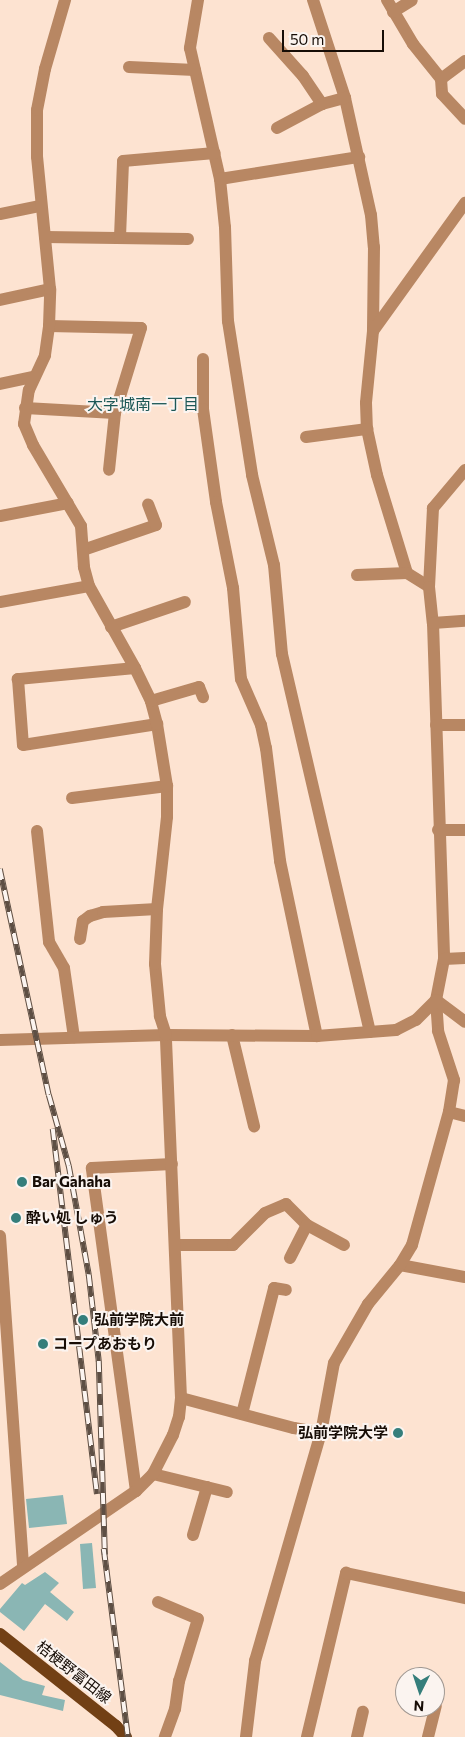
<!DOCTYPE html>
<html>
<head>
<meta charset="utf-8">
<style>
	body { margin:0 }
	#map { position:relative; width:465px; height:1737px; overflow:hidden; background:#fde3d1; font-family:Commissioner,"Noto Sans JP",sans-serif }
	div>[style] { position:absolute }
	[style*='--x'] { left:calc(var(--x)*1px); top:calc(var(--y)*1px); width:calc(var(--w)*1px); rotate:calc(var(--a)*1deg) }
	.building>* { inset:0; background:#8ab6b4 }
	.minor>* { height:12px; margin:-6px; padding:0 6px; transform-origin:6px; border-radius:6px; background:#b88763 }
	.major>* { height:12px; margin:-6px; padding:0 6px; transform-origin:6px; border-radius:6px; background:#724015 }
	.rail>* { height:5.5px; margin-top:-2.75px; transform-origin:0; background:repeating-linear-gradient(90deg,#fbf4f0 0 11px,#5e4f44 0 22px); box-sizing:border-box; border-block:1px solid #5e4f44 }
	.dots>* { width:14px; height:14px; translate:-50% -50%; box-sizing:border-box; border:2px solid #fbf4f0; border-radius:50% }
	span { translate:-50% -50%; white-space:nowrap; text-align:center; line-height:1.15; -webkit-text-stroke:4px #fbf4f0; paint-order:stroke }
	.poi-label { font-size:15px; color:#170d06; font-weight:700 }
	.left { translate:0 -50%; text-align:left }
	.right { translate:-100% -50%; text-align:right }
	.street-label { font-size:15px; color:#170d06 }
	.neighbourhood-label { font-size:16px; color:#1d5856 }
	.north { position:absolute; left:395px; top:1667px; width:50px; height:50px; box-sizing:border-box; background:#fbf4f0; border:1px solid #a09892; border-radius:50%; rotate:184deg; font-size:14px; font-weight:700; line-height:20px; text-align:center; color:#170d06 }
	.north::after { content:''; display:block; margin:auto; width:18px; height:22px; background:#357e7b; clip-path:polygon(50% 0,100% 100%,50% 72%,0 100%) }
	.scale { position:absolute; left:282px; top:30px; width:102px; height:22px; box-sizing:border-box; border:2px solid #170d06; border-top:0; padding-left:6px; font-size:15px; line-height:18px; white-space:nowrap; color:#170d06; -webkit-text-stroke:4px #fbf4f0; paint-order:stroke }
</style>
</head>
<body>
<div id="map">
	<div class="building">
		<div style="clip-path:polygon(63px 1495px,67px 1524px,29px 1528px,26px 1499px)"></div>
		<div style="clip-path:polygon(92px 1543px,96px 1588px,83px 1589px,80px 1544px)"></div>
		<div style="clip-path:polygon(45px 1572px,59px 1583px,50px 1592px,74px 1612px,67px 1621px,45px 1604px,24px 1631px,0 1612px,0 1609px,22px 1583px,25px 1585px)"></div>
		<div style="clip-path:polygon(0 1662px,23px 1680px,45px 1686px,42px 1695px,65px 1700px,63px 1711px,0 1695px)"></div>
	</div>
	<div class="minor">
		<div style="--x:198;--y:0;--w:49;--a:99.5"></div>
		<div style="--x:190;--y:48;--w:134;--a:77.1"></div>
		<div style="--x:220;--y:179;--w:48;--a:84.1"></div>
		<div style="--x:225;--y:227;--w:94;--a:88.2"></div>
		<div style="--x:228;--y:321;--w:156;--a:81.1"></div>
		<div style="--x:252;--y:475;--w:93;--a:76.3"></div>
		<div style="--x:274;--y:565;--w:89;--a:84.9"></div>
		<div style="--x:282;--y:654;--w:388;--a:76.9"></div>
		<div style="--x:313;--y:0;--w:103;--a:71.9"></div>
		<div style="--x:345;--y:98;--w:120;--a:77.5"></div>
		<div style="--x:371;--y:215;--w:32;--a:85"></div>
		<div style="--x:374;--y:247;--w:84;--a:90.7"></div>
		<div style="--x:373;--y:331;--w:72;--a:95.6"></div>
		<div style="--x:366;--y:403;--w:26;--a:88"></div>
		<div style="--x:367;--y:429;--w:47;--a:77.7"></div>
		<div style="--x:377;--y:475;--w:102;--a:73"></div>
		<div style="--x:407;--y:573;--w:26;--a:32"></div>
		<div style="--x:387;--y:0;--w:51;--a:59.4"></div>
		<div style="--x:413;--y:44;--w:45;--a:51.3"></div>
		<div style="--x:441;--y:79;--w:15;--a:86"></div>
		<div style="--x:442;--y:94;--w:34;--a:47"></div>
		<div style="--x:393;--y:12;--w:22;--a:-32"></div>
		<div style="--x:269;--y:38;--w:51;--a:48.2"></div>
		<div style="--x:303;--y:76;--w:34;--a:56"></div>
		<div style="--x:129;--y:67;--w:66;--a:2.6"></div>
		<div style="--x:441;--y:79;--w:30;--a:-37"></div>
		<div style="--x:277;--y:128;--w:51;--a:-28.1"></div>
		<div style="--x:322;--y:104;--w:24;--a:-15"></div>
		<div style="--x:220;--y:179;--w:141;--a:-9"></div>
		<div style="--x:0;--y:214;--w:41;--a:-11.3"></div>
		<div style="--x:45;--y:237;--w:143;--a:0.8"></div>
		<div style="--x:120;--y:237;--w:76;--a:-87.7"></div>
		<div style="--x:123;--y:161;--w:92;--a:-5"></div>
		<div style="--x:0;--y:300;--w:51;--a:-12.4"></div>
		<div style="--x:49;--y:326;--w:92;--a:1.2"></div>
		<div style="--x:141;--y:328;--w:89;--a:107"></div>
		<div style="--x:115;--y:413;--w:57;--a:96"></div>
		<div style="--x:373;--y:331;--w:158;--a:-54.3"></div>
		<div style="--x:203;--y:359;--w:50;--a:90"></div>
		<div style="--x:203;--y:409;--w:94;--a:82"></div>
		<div style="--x:216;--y:502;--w:88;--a:78.8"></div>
		<div style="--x:233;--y:588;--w:91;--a:85"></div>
		<div style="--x:241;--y:679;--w:50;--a:66.5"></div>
		<div style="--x:261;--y:725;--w:24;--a:78"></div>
		<div style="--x:266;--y:748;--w:114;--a:82.9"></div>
		<div style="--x:280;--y:861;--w:179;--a:78.1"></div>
		<div style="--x:0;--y:384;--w:35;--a:-12"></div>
		<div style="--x:25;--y:408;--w:90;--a:3.2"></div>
		<div style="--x:306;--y:437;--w:62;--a:-7.5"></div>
		<div style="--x:465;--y:470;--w:50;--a:130.1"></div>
		<div style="--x:433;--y:508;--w:79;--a:92.9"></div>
		<div style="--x:429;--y:587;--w:36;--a:84"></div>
		<div style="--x:433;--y:623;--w:336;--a:88.1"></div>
		<div style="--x:444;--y:959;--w:42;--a:101"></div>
		<div style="--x:436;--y:1000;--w:31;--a:86"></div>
		<div style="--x:438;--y:1031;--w:52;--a:71.9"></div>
		<div style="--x:454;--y:1080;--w:32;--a:99"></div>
		<div style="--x:449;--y:1112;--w:16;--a:14"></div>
		<div style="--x:0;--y:516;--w:69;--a:-10.8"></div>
		<div style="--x:83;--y:550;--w:77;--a:-18.9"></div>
		<div style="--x:156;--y:525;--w:22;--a:-111"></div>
		<div style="--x:357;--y:575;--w:50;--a:-2.3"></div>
		<div style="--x:0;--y:602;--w:90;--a:-10.2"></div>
		<div style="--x:433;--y:623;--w:32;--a:-4"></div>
		<div style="--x:111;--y:627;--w:78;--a:-18.7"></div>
		<div style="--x:135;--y:668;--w:118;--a:174.6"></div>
		<div style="--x:18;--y:679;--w:66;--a:85.7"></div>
		<div style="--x:23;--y:745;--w:136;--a:-8.9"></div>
		<div style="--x:151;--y:701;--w:50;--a:-16.3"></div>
		<div style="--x:199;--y:687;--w:11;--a:68"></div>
		<div style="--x:436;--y:725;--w:29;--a:0"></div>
		<div style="--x:72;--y:798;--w:96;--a:-7.2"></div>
		<div style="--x:438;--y:830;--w:27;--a:0"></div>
		<div style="--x:37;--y:831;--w:112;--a:83.8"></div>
		<div style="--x:49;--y:942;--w:30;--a:60"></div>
		<div style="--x:64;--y:968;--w:70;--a:81.8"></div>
		<div style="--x:80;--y:939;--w:18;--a:-81"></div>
		<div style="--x:83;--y:921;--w:9;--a:-36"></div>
		<div style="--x:90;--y:916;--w:14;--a:-17"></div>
		<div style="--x:103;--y:912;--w:54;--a:-3.2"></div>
		<div style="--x:444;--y:959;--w:21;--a:-3"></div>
		<div style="--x:436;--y:1000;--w:36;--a:37"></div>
		<div style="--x:232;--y:1035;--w:94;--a:76.4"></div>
		<div style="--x:0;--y:1040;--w:166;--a:-1.7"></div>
		<div style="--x:166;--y:1035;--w:151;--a:0.4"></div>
		<div style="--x:317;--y:1036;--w:79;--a:-4.3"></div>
		<div style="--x:396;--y:1030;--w:22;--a:-27"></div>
		<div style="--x:416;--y:1020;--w:28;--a:-45"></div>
		<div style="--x:0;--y:1236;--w:332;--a:86"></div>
		<div style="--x:176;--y:1245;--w:57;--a:0"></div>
		<div style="--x:233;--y:1245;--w:45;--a:-45"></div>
		<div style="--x:265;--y:1213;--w:23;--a:-23"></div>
		<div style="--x:286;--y:1204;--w:30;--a:45"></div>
		<div style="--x:307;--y:1225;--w:42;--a:28.4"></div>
		<div style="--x:290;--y:1258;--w:37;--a:-63"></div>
		<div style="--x:400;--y:1265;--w:66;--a:10.5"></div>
		<div style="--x:181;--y:1398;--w:117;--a:14.9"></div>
		<div style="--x:294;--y:1428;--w:27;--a:10"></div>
		<div style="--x:242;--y:1414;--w:130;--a:-75.7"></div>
		<div style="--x:274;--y:1288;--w:12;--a:9"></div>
		<div style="--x:153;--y:1474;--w:76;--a:13.7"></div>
		<div style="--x:136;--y:1491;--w:326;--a:-97.8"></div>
		<div style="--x:92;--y:1168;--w:80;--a:-2.9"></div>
		<div style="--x:193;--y:1535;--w:50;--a:-73.7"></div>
		<div style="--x:0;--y:1584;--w:165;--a:-34.4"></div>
		<div style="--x:136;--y:1491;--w:24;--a:-45"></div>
		<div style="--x:153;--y:1474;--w:44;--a:-62.9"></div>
		<div style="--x:173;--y:1435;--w:19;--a:-72"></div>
		<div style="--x:179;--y:1417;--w:19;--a:-84"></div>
		<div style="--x:181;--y:1398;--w:363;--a:-92.4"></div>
		<div style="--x:166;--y:1035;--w:20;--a:-108"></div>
		<div style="--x:160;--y:1016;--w:52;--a:-95.5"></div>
		<div style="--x:155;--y:964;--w:55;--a:-87.9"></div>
		<div style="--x:157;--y:909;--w:93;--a:-83.8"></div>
		<div style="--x:167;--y:817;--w:31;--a:-90"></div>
		<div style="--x:167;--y:786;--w:63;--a:-99.2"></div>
		<div style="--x:157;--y:724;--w:24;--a:-105"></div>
		<div style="--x:151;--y:701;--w:37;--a:-116"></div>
		<div style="--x:135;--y:668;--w:94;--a:-119.3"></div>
		<div style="--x:89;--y:586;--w:20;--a:-105"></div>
		<div style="--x:84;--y:567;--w:41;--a:-94.2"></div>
		<div style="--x:81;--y:526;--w:94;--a:-120.7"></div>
		<div style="--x:33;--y:445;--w:23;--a:-113"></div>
		<div style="--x:24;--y:424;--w:34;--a:-82"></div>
		<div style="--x:29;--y:390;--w:38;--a:-65"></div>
		<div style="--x:45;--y:355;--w:29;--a:-82"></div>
		<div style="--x:49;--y:326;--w:37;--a:-88"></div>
		<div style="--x:50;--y:289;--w:133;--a:-95.6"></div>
		<div style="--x:37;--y:157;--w:47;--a:-90"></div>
		<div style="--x:37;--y:110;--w:42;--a:-79"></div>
		<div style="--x:45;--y:69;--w:72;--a:-73.8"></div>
		<div style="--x:158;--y:1602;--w:43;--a:23"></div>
		<div style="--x:198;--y:1619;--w:65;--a:107"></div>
		<div style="--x:179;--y:1681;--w:28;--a:98"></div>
		<div style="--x:175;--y:1709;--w:30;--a:110"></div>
		<div style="--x:246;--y:1737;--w:77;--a:-83.2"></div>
		<div style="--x:255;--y:1661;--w:237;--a:-73.9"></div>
		<div style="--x:321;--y:1433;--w:71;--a:-79.5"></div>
		<div style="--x:334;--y:1363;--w:68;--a:-60"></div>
		<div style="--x:368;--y:1304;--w:50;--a:-50.6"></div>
		<div style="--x:400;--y:1265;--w:23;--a:-59"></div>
		<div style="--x:412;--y:1245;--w:138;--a:-74.5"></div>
		<div style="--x:307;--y:1737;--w:169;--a:-76.6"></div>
		<div style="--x:346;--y:1573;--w:122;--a:11.9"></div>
		<div style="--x:357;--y:1737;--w:26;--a:-77"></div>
		<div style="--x:428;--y:1737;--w:32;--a:-76"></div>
	</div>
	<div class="major">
		<div style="--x:0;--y:1634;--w:148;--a:38.4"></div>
		<div style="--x:116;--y:1726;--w:15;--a:48"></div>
	</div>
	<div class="rail">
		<div style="--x:0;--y:869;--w:231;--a:77.8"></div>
		<div style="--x:49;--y:1095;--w:74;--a:74.3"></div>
		<div style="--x:69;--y:1166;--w:111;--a:79.6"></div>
		<div style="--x:89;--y:1275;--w:87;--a:83.4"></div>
		<div style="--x:99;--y:1361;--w:194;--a:88.2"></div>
		<div style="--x:53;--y:1129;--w:368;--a:83.1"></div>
		<div style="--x:104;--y:1549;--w:190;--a:82.7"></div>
	</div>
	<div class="dots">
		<div style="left:22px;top:1182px;background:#357e7b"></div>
		<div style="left:16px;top:1218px;background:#357e7b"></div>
		<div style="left:83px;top:1320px;background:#357e7b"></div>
		<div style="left:43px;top:1344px;background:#357e7b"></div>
		<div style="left:398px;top:1433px;background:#357e7b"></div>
	</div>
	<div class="poi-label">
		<span class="left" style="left:32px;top:1182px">Bar Gahaha</span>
		<span class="left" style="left:26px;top:1218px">酔い処 しゅう</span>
		<span class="left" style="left:94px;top:1320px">弘前学院大前</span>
		<span class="left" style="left:53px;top:1344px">コープあおもり</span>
		<span class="right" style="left:388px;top:1433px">弘前学院大学</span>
	</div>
	<div class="street-label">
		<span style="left:74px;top:1672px;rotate:38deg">桔梗野富田線</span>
	</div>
	<div class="neighbourhood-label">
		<span style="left:143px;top:404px">大字城南一丁目</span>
	</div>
	<div class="north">N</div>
	<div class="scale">50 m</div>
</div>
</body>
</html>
